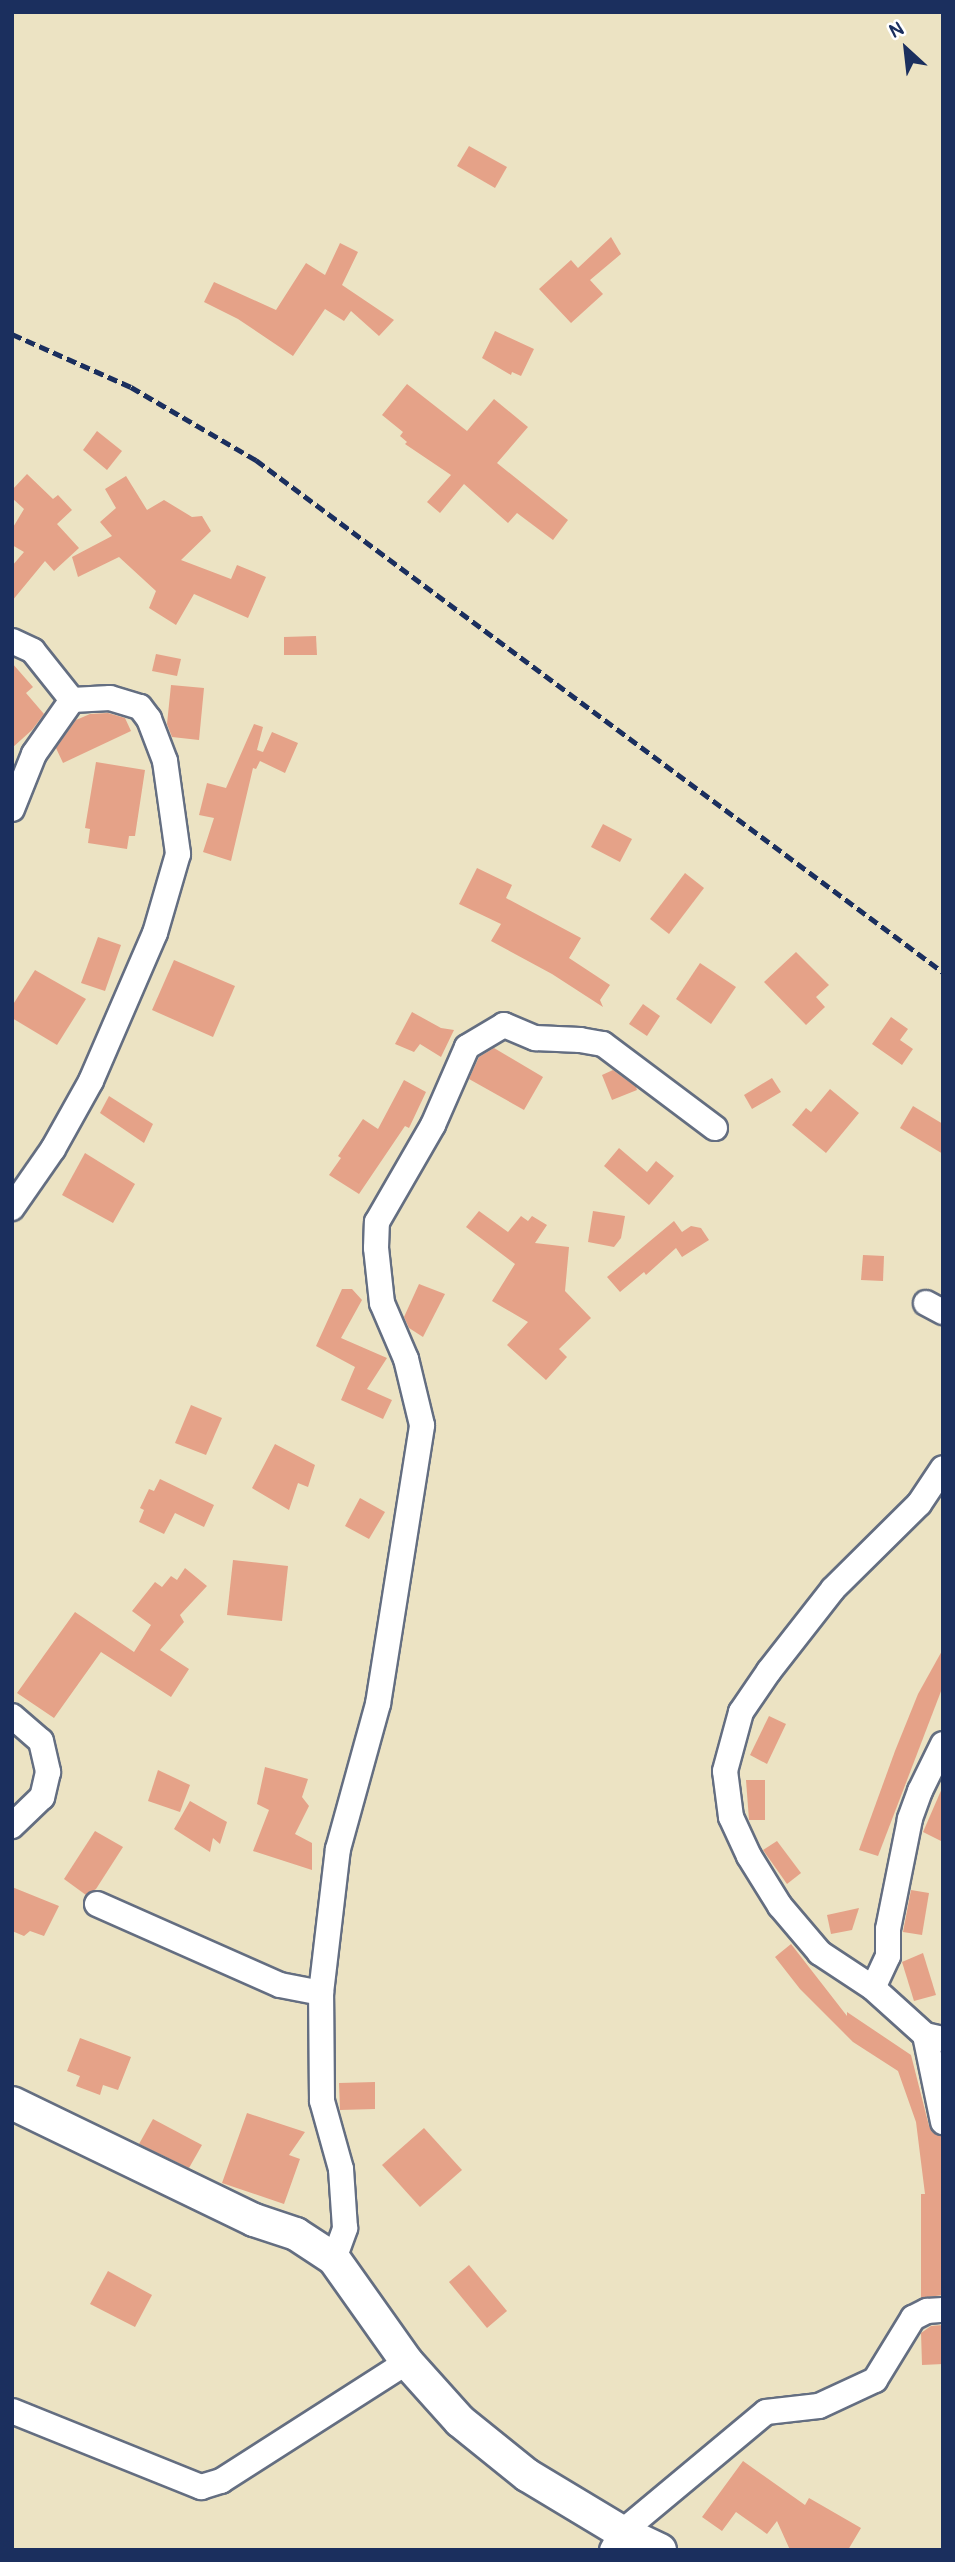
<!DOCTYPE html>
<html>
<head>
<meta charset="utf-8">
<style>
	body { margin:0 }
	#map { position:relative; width:955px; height:2562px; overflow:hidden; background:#ece3c3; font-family:Pangolin,sans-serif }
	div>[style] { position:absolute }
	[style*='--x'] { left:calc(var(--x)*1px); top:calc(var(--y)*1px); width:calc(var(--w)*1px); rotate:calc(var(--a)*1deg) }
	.building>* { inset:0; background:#e5a288 }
	.roads { filter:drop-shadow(2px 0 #646e81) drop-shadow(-2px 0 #646e81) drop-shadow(0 2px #646e81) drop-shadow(0 -2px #646e81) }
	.minor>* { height:24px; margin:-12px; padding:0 12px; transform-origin:12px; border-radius:12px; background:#fff }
	.tertiary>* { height:32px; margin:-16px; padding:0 16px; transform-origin:16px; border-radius:16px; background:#fff }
	.rail>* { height:5px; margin-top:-2.5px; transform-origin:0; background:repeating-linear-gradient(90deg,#1b2f5e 0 10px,transparent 0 15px) }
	span { translate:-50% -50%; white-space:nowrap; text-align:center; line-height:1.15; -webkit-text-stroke:6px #fff; paint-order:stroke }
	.frame { position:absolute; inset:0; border:14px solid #1b2f5e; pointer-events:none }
	.north { position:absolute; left:871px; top:14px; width:70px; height:70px; -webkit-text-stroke:5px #fff; paint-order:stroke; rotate:333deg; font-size:19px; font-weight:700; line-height:28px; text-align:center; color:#1b2f5e }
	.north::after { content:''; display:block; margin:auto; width:24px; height:32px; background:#1b2f5e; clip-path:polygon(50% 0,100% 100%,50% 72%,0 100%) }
</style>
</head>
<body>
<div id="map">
	<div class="building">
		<div style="clip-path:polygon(469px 146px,507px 167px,495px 188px,457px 166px)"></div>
		<div style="clip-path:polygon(611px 237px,621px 254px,590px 280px,603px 294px,571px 323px,539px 289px,571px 260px,578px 268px)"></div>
		<div style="clip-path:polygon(340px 243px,358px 252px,342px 285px,394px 320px,379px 336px,351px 311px,344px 321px,325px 309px,293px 356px,238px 319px,204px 302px,214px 282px,276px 310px,306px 263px,325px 275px)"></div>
		<div style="clip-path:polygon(495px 331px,534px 349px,521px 376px,512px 372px,511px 375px,482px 358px)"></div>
		<div style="clip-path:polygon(407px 384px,467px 431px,494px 399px,528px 427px,497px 463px,568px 520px,553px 540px,517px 513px,508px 523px,464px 484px,440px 513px,427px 502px,451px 475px,405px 444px,407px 442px,400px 436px,403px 432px,382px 415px)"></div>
		<div style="clip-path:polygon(97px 431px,122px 451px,107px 470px,83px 450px)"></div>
		<div style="clip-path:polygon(27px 474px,53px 499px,58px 495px,72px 510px,57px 524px,79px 548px,54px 571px,45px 561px,12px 601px,12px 566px,24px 552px,12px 545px,12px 529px,24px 509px,12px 498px,12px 490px)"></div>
		<div style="clip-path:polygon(126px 476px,147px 510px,164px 500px,192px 517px,202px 516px,211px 531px,181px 560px,231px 579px,237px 565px,266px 577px,248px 618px,194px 594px,176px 625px,149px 608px,156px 591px,119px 557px,78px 577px,72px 557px,112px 536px,100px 522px,116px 508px,105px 489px)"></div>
		<div style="clip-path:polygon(316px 636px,317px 655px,284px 655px,284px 637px)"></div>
		<div style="clip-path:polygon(156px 654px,181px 659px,177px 676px,152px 671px)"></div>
		<div style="clip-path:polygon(12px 663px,33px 687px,26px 693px,44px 714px,32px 730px,12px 748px)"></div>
		<div style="clip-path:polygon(171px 685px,204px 688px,199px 740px,172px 737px,167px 724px)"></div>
		<div style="clip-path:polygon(108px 713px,125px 718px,131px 731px,63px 763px,56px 748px,76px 720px,90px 714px)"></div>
		<div style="clip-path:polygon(254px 724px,263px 727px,257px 750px,263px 752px,272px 732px,298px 743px,285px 773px,260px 761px,256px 769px,253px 768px,231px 861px,203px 852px,214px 818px,199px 815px,207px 783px,226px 788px)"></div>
		<div style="clip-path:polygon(96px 762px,145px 770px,135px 836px,129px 836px,127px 849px,88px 843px,90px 829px,85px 828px)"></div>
		<div style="clip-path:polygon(603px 824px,632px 839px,620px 862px,591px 847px)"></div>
		<div style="clip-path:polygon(477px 868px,512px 885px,506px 898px,581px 938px,569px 958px,610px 985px,600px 1000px,603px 1007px,552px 974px,491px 941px,501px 924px,459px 904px)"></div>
		<div style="clip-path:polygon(685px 873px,704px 888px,669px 934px,650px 919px)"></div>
		<div style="clip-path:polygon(98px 937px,121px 945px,105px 991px,81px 983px)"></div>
		<div style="clip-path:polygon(796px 952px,829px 985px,816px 997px,825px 1007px,806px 1025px,764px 982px)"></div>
		<div style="clip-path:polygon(174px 960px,235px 986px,213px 1037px,152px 1010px)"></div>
		<div style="clip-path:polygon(700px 963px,736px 987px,711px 1024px,676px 999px)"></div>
		<div style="clip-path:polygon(35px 970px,86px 999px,57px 1045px,12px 1018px,12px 1006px)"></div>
		<div style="clip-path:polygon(643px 1004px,660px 1016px,647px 1036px,629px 1024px)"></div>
		<div style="clip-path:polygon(412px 1012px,441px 1028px,454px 1030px,441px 1057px,420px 1044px,414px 1052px,395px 1044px)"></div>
		<div style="clip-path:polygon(891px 1017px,908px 1029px,900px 1040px,913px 1049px,902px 1065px,872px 1044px)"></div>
		<div style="clip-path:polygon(494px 1048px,543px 1077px,524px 1110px,469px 1079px,479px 1057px)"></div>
		<div style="clip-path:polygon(613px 1070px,636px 1087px,637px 1090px,612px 1100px,602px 1075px)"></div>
		<div style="clip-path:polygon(772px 1078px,781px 1092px,752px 1109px,744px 1095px)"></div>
		<div style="clip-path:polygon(404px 1080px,426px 1092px,409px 1128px,405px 1126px,359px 1194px,329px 1175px,341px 1158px,338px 1156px,363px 1119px,378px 1129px)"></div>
		<div style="clip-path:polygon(830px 1089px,859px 1113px,826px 1153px,792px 1125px,806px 1108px,811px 1112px)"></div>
		<div style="clip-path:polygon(109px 1096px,153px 1124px,144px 1143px,100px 1113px)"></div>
		<div style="clip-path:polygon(913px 1106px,943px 1124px,943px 1154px,900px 1128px)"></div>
		<div style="clip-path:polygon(619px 1148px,647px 1172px,656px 1161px,674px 1176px,649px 1205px,604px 1166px)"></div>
		<div style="clip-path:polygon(85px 1153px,135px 1184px,113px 1223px,62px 1195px)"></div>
		<div style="clip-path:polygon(479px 1211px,508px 1232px,521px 1216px,528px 1221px,532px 1216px,547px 1225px,535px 1243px,569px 1247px,565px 1291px,591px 1318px,559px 1349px,567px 1357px,546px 1380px,507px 1345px,528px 1322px,492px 1301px,515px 1264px,466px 1227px)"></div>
		<div style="clip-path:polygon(593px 1211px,625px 1216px,621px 1238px,614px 1247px,588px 1242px)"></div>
		<div style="clip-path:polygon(674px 1221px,682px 1232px,691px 1226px,701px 1228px,709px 1240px,682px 1257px,676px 1248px,646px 1275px,644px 1272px,620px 1292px,607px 1277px)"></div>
		<div style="clip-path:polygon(863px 1255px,884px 1256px,883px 1281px,861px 1280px)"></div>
		<div style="clip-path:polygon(419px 1284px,445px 1294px,423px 1337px,409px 1328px,404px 1317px)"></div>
		<div style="clip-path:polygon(342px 1289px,352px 1289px,362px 1300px,341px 1338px,387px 1358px,367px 1389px,392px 1400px,383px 1419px,341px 1400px,355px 1367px,316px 1346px)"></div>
		<div style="clip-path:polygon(191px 1405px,222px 1418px,206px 1455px,175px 1443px)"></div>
		<div style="clip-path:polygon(275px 1444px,315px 1465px,308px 1487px,298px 1483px,289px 1510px,252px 1488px)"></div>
		<div style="clip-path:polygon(160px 1479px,214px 1505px,204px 1527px,175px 1513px,164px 1534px,139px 1522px,144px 1510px,140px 1508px,149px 1489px,154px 1491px)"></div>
		<div style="clip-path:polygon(360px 1498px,385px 1512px,369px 1539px,345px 1526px)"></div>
		<div style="clip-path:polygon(233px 1560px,288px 1566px,282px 1621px,227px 1615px)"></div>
		<div style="clip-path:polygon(185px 1568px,207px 1586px,180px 1615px,184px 1622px,160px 1650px,189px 1669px,171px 1697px,101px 1652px,54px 1718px,17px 1693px,75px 1612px,134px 1652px,151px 1625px,132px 1611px,155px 1582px,162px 1587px,171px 1576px,177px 1580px)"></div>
		<div style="clip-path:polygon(943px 1649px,943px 1686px,878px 1856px,859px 1850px,895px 1751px,918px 1694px)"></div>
		<div style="clip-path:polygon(769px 1716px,786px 1724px,767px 1764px,750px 1755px)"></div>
		<div style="clip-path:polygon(265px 1767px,308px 1779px,302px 1797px,309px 1806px,295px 1834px,312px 1843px,312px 1870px,253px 1851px,269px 1810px,257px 1804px)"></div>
		<div style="clip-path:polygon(158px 1770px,190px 1785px,180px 1812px,148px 1801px)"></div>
		<div style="clip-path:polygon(746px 1780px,765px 1780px,765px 1820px,749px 1820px)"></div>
		<div style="clip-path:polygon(943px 1786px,943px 1842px,923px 1832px)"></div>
		<div style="clip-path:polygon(190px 1801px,227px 1822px,220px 1844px,213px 1838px,210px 1852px,174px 1829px)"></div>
		<div style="clip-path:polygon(95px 1831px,123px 1847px,96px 1889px,86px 1895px,64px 1879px)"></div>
		<div style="clip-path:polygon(777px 1841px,801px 1873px,787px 1884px,763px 1850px)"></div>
		<div style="clip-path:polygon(12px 1887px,59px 1906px,44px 1936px,30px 1931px,24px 1936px,12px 1931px)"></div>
		<div style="clip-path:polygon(911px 1890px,929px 1893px,922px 1935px,903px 1932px)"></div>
		<div style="clip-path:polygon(859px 1908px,852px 1930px,831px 1934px,827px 1915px)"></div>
		<div style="clip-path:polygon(791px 1944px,847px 2016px,847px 2012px,911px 2055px,929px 2126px,932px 2132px,943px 2136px,943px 2295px,921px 2298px,921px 2194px,925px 2194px,916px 2122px,898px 2071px,853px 2042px,800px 1989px,775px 1957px)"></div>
		<div style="clip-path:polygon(923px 1953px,936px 1995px,914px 2001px,902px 1962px)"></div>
		<div style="clip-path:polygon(80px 2038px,131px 2057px,118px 2090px,103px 2085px,100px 2095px,76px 2086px,80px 2076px,67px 2071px)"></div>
		<div style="clip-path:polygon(375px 2082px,375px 2109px,340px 2110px,339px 2083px)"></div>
		<div style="clip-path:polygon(247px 2113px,305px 2132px,289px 2155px,300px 2159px,284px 2204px,222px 2183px)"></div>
		<div style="clip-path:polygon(153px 2119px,202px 2145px,189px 2168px,139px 2144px)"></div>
		<div style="clip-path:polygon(424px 2128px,462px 2170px,420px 2207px,382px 2165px)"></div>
		<div style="clip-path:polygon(469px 2265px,507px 2311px,487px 2328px,449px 2282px)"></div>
		<div style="clip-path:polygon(108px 2271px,152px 2295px,135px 2327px,90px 2304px)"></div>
		<div style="clip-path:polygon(943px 2325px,943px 2364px,922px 2365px,921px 2333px,931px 2326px)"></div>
		<div style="clip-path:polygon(743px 2461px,805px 2505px,809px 2498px,861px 2528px,848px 2550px,790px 2550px,777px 2521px,767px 2534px,736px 2512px,722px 2531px,702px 2517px)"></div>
	</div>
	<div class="roads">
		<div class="minor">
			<div style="--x:12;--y:641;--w:23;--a:25"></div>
			<div style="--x:33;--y:651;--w:63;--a:51.5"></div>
			<div style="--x:72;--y:700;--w:38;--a:-3"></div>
			<div style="--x:110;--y:698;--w:31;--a:17"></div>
			<div style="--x:140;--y:707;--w:15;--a:53"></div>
			<div style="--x:149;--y:719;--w:45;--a:69.1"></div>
			<div style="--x:165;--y:761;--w:94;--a:82"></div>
			<div style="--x:178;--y:854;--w:82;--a:106.2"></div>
			<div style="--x:155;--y:933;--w:161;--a:113.4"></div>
			<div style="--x:91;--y:1081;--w:78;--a:119.2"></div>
			<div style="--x:53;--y:1149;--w:72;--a:124.8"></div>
			<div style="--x:12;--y:809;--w:59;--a:-68.2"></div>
			<div style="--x:34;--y:754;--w:66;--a:-54.9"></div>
			<div style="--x:926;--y:1303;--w:19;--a:28"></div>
			<div style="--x:12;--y:1716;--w:38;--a:41"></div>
			<div style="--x:41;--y:1741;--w:32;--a:77"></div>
			<div style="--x:48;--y:1772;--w:26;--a:103"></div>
			<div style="--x:42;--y:1797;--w:42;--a:136"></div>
			<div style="--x:943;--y:1744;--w:52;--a:116.1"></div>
			<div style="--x:920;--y:1791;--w:30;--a:110"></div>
			<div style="--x:910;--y:1819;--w:112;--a:101.3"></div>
			<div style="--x:888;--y:1929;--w:27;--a:90"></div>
			<div style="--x:888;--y:1956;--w:35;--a:115"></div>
			<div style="--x:873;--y:1988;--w:70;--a:42.1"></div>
			<div style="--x:925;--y:2035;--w:18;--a:13"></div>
			<div style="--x:97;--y:1904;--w:200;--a:23.9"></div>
			<div style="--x:280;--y:1985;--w:42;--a:11"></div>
			<div style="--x:873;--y:1988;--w:64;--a:-146.6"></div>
			<div style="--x:820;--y:1953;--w:62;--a:-130.4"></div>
			<div style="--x:780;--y:1906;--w:59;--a:-121.8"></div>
			<div style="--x:749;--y:1856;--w:43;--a:-114.8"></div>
			<div style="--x:731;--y:1817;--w:46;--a:-97.4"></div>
			<div style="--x:725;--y:1771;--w:61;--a:-74.8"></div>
			<div style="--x:741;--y:1712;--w:50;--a:-55.7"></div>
			<div style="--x:769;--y:1671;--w:104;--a:-52"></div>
			<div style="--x:833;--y:1589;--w:121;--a:-44.7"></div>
			<div style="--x:919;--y:1504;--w:43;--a:-56.3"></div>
			<div style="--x:925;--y:2035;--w:89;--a:78.3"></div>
			<div style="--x:334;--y:2259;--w:33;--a:-70"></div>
			<div style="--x:345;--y:2228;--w:59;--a:-93.9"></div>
			<div style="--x:341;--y:2169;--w:71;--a:-105.6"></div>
			<div style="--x:322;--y:2101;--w:108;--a:-90.5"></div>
			<div style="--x:321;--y:1993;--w:145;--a:-83.3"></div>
			<div style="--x:338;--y:1849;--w:150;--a:-74.6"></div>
			<div style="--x:378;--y:1704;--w:282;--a:-81"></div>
			<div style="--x:422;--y:1425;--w:68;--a:-103.6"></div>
			<div style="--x:406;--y:1359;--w:61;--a:-113.2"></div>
			<div style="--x:382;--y:1303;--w:55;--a:-96.2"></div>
			<div style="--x:376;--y:1248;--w:26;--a:-88"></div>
			<div style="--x:377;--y:1222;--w:112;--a:-60"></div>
			<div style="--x:433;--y:1125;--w:85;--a:-66.4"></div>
			<div style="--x:467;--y:1047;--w:43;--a:-30.7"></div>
			<div style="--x:504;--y:1025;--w:34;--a:23"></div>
			<div style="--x:535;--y:1038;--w:45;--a:2.5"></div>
			<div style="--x:580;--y:1040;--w:23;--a:10"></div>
			<div style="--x:603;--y:1044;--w:140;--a:36.9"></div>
			<div style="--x:12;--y:2411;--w:204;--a:21.9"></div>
			<div style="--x:201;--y:2487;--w:21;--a:-17"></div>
			<div style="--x:221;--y:2481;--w:221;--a:-32.6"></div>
			<div style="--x:612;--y:2550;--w:21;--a:-61"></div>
			<div style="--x:622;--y:2532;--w:187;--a:-39.8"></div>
			<div style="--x:766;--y:2412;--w:53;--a:-6.5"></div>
			<div style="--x:819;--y:2406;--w:62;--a:-24.9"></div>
			<div style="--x:875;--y:2380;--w:73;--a:-58.5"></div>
			<div style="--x:913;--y:2318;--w:16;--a:-27"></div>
			<div style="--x:927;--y:2311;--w:16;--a:-4"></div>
		</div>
		<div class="tertiary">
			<div style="--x:12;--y:2103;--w:269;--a:25.8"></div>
			<div style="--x:254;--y:2220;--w:44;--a:18.4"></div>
			<div style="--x:296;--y:2234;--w:45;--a:33.3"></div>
			<div style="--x:334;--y:2259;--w:126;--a:54.7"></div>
			<div style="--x:407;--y:2362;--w:79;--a:48.1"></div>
			<div style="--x:460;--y:2421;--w:86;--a:38.9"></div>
			<div style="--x:527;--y:2475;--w:111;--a:31"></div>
			<div style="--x:622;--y:2532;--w:42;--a:25.3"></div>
		</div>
	</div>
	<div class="rail">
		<div style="--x:12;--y:334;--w:130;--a:24"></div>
		<div style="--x:131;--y:387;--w:145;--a:30.3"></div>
		<div style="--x:256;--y:460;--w:857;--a:36.7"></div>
	</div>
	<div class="frame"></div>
	<div class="north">N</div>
</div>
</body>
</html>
